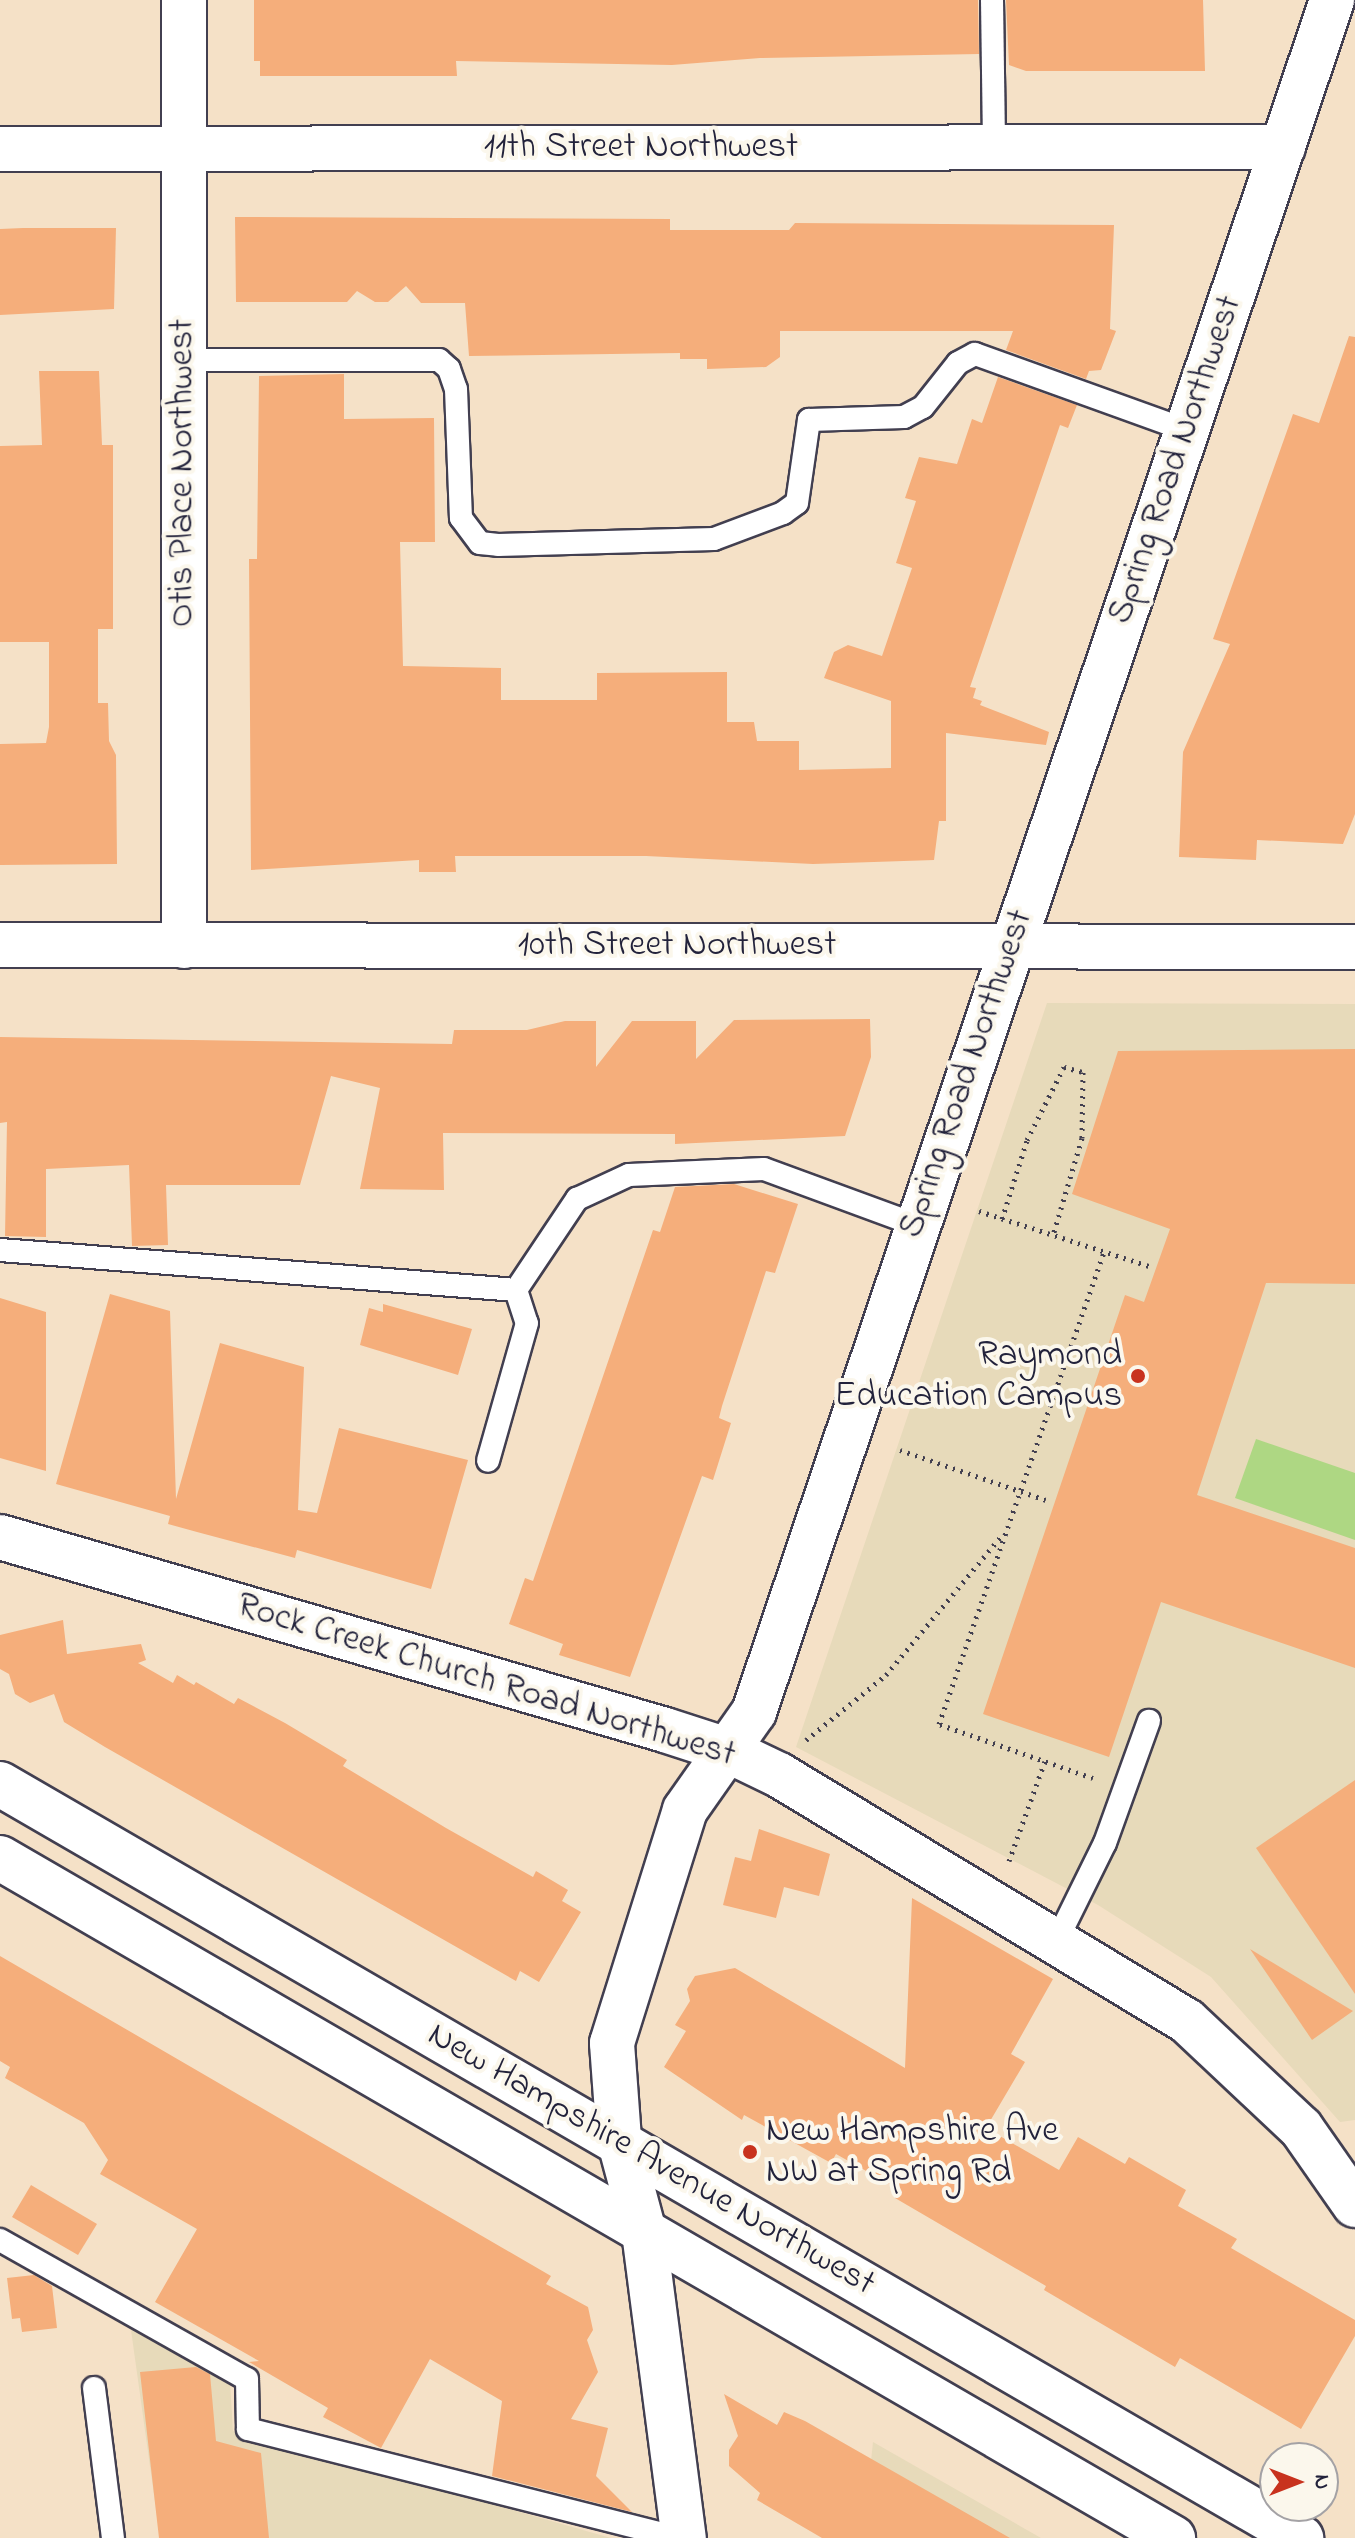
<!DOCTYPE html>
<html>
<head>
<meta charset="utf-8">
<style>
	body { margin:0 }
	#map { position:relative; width:1355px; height:2538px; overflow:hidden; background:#f5e1c7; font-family:"Indie Flower",sans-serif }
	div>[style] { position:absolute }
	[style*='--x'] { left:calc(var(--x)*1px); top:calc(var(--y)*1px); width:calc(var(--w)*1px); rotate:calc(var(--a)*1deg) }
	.built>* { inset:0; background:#e7daba }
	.green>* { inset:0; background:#aed783 }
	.building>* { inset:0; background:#f5ae7b }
	.path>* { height:5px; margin-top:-2.5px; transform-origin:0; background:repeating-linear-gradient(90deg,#423f50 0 2px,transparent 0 8px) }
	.roads { filter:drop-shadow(2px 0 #423f50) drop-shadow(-2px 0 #423f50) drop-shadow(0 2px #423f50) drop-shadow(0 -2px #423f50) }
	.service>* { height:22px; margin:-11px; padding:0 11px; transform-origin:11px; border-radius:11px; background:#fff }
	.minor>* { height:44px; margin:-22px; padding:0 22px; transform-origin:22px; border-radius:22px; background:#fff }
	.tertiary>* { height:44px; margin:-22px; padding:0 22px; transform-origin:22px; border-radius:22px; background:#fff }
	.secondary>* { height:44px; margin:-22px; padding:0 22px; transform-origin:22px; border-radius:22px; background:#fff }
	.dots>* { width:22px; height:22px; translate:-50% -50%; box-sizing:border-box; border:4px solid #fbf7ec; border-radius:50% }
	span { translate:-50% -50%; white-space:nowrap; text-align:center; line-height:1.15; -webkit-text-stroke:8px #fbf7ec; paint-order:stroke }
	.street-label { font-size:36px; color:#22223b }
	.poi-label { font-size:36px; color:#22223b }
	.right { translate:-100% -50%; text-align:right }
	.left { translate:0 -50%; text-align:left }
	.north { position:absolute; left:1259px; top:2442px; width:80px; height:80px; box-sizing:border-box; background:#fbf7ec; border:2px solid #a4a2a5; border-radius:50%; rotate:90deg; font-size:22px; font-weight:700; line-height:32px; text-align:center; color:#22223b }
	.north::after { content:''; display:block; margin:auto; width:28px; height:36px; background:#c8321e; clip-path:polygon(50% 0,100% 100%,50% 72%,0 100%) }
</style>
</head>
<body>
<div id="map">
	<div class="built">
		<div style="clip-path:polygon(1047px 1003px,1355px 1004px,1355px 2120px,1340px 2122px,1211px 1977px,1098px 1905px,796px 1747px)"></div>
		<div style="clip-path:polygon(131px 2330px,230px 2382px,233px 2431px,611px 2538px,160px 2538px)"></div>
		<div style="clip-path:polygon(873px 2442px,1041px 2538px,863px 2538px)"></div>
	</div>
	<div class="green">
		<div style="clip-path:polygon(1256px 1439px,1355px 1473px,1355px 1540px,1235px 1498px)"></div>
	</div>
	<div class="building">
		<div style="clip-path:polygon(254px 0,978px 0,979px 54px,760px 58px,672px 65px,456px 61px,457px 76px,260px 76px,260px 61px,254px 61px)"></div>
		<div style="clip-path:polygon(1006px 0,1203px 0,1205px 71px,1026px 71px,1009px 65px)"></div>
		<div style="clip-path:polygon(235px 217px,670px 219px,670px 230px,789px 230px,795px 223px,1114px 225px,1110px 329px,1116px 331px,1101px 370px,1089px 371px,1086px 379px,1006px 350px,1013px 331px,780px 331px,780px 357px,766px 367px,707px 369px,707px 359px,680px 359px,680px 353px,469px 356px,465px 303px,421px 303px,406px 286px,388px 302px,375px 302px,357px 291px,347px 302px,236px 302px)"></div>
		<div style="clip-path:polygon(23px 228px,116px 228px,114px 309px,0 315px,0 229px)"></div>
		<div style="clip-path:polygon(1349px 336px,1355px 337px,1355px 814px,1343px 844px,1257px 840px,1256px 860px,1179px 857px,1183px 752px,1230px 644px,1213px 639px,1293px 414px,1319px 423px)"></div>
		<div style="clip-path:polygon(39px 371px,99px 371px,102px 445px,113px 445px,113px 629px,98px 629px,98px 703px,108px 703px,109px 741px,116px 755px,117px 864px,0 865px,0 744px,46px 743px,49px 727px,49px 642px,0 642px,0 446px,42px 445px)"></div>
		<div style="clip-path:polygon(344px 374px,344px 419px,434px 418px,435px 542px,400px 542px,403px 666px,501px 668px,501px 700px,597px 700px,597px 673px,727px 672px,727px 722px,754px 722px,757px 741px,799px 741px,799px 770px,891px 768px,891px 701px,824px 678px,834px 652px,848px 645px,882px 656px,912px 568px,896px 563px,916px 501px,905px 498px,919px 457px,957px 464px,972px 419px,982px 423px,998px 377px,1077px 405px,1068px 428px,1060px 425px,970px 687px,976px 688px,973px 698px,982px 701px,980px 705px,1049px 732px,1046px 745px,946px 733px,946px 821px,939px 821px,934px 860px,813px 864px,646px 856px,455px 856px,456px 872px,419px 872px,419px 860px,251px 870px,249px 559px,257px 559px,259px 376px)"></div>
		<div style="clip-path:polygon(870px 1019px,871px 1057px,845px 1136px,675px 1144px,675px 1134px,443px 1133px,444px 1190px,360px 1189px,380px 1088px,331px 1076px,300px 1185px,166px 1185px,168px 1245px,132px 1246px,129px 1165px,46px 1169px,46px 1237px,5px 1236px,7px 1122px,0 1123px,0 1037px,452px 1044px,454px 1030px,527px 1030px,565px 1021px,596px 1021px,596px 1067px,632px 1021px,696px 1021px,696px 1059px,734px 1020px)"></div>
		<div style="clip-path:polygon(1355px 1049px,1355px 1284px,1266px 1283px,1197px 1495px,1355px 1548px,1355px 1668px,1161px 1602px,1109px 1757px,983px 1714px,1125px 1295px,1144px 1302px,1170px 1229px,1072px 1194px,1118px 1051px)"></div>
		<div style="clip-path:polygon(734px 1184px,798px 1204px,775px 1273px,766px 1271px,722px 1406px,719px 1418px,731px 1423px,713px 1480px,702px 1476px,630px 1677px,559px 1655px,563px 1644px,509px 1624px,525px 1578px,533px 1581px,653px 1230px,660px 1232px,675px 1187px)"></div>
		<div style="clip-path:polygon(110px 1294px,170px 1311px,176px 1499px,220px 1343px,304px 1367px,298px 1510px,317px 1513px,339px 1428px,468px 1460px,431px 1589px,297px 1550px,295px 1558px,197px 1532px,168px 1524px,170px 1516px,56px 1484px)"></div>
		<div style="clip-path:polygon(0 1298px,46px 1312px,46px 1471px,0 1458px)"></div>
		<div style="clip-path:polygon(383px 1304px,472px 1329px,458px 1375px,360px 1345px,369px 1308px,383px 1312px)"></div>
		<div style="clip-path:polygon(63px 1620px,67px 1654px,141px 1644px,146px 1660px,138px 1663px,173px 1683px,177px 1675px,194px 1685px,196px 1682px,234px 1704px,238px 1698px,285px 1723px,347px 1760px,343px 1766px,446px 1828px,533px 1877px,536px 1871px,568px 1890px,562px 1901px,581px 1912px,539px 1982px,520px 1971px,516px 1981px,105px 1747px,64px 1722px,54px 1694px,30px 1703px,15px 1694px,9px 1674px,0 1669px,0 1635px)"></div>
		<div style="clip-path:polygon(1355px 1780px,1355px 1994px,1256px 1848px)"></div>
		<div style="clip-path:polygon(759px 1829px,830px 1854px,819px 1896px,784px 1887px,776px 1918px,723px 1905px,735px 1857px,751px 1861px)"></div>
		<div style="clip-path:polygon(912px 1898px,1053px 1979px,1011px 2054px,1025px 2062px,986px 2128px,1059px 2170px,1078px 2137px,1125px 2164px,1129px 2157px,1186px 2190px,1178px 2206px,1237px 2239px,1231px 2248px,1355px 2320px,1355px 2336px,1301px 2429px,1180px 2358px,1175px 2367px,1044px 2290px,1046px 2286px,895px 2198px,900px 2190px,836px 2154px,831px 2163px,744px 2115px,742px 2120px,664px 2067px,686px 2031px,675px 2025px,690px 2001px,687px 1989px,695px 1976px,735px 1968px,905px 2068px)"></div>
		<div style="clip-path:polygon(1250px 1949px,1353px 2011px,1312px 2040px)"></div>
		<div style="clip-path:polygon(0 1956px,551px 2276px,546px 2284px,588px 2307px,593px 2330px,587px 2340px,598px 2372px,571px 2419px,608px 2428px,596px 2476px,632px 2512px,492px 2476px,502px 2401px,430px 2359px,381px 2448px,323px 2417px,328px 2408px,249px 2362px,259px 2361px,155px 2302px,197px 2229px,100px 2174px,108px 2160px,84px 2123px,5px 2078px,10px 2067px,0 2061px)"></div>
		<div style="clip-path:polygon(31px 2185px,97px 2224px,78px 2255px,12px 2217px)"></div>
		<div style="clip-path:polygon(34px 2275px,52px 2286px,57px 2328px,22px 2332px,20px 2318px,12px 2319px,7px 2278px)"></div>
		<div style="clip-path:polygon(196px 2367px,210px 2374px,216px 2441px,261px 2453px,269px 2538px,159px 2538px,140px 2372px)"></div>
		<div style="clip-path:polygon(724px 2394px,777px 2425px,784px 2412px,805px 2421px,1010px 2538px,822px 2538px,757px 2500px,760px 2493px,729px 2466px,729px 2450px,738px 2436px)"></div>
	</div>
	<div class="path">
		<div style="--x:979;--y:1211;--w:179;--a:17.9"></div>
		<div style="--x:1002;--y:1219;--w:83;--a:-72.4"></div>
		<div style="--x:1027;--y:1140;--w:82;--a:-63.1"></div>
		<div style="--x:1064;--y:1067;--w:20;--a:15"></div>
		<div style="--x:1083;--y:1072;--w:66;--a:90.9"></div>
		<div style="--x:1082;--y:1138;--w:101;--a:106.6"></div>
		<div style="--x:900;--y:1450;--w:154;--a:18.9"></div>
		<div style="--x:806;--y:1740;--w:103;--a:-39.1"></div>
		<div style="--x:886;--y:1675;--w:183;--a:-50.3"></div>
		<div style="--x:1093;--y:1778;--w:163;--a:-160.7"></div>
		<div style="--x:939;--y:1724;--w:500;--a:-70.73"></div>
		<div style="--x:1009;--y:1861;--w:106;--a:-70.2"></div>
	</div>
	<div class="roads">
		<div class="service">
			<div style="--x:992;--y:0;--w:148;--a:89.2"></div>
			<div style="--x:184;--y:360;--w:255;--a:0"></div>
			<div style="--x:439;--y:360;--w:13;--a:42"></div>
			<div style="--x:449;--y:369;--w:21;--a:71"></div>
			<div style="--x:456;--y:389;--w:129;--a:87.8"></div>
			<div style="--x:461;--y:518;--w:31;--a:53"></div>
			<div style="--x:480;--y:543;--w:18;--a:6"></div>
			<div style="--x:498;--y:545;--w:216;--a:-1.6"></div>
			<div style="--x:714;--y:539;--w:74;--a:-20.6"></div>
			<div style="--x:783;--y:513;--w:17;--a:-36"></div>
			<div style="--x:797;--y:503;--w:84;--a:-81.8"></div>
			<div style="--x:809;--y:420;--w:95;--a:-1.8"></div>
			<div style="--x:904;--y:417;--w:21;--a:-28"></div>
			<div style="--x:923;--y:407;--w:56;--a:-51.5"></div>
			<div style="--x:958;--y:363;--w:19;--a:-28"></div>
			<div style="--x:975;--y:354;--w:224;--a:19.8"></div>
			<div style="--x:0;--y:1250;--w:518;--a:4.43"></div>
			<div style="--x:516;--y:1290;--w:35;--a:72"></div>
			<div style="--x:527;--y:1323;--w:143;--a:105.8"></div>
			<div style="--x:516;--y:1290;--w:110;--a:-56.2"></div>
			<div style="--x:577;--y:1199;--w:57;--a:-24.8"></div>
			<div style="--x:629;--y:1175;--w:135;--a:-2.5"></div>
			<div style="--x:764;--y:1169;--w:162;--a:20.2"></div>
			<div style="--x:1057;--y:1940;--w:108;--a:-63.7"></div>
			<div style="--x:1105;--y:1843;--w:130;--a:-70.2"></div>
			<div style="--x:0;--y:2240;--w:283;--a:29.4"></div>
			<div style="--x:247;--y:2379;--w:50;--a:88.9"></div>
			<div style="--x:248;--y:2429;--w:444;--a:14.2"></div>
			<div style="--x:94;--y:2388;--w:151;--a:82.8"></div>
		</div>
		<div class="minor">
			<div style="--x:184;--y:0;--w:946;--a:90"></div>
			<div style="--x:0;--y:149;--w:1283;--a:-0.09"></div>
			<div style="--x:0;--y:945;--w:1355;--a:0.08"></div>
			<div style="--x:0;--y:1537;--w:692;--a:16.18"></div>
			<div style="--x:665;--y:1730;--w:65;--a:17.9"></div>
			<div style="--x:727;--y:1750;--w:58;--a:25.7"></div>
			<div style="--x:779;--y:1775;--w:476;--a:31.1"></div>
			<div style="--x:1187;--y:2021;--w:156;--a:43.2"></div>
			<div style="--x:1301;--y:2128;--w:94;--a:55"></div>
		</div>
		<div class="tertiary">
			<div style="--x:644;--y:2232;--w:96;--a:-105"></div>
			<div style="--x:619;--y:2139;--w:96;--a:-94.2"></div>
			<div style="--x:612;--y:2043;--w:244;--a:-72.6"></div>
			<div style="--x:685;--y:1810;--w:120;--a:-54.9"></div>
			<div style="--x:754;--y:1712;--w:1807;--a:-71.34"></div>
		</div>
		<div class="secondary">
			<div style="--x:0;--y:1784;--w:1504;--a:30.09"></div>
			<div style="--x:0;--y:1858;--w:1356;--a:30.1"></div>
			<div style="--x:644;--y:2232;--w:309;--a:82.6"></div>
		</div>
	</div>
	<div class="dots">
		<div style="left:1138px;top:1376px;background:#c8321e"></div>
		<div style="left:750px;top:2152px;background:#c8321e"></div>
	</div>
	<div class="street-label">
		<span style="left:641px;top:148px">11th Street Northwest</span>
		<span style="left:1176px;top:460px;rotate:-71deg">Spring Road Northwest</span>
		<span style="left:183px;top:473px;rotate:-90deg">Otis Place Northwest</span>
		<span style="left:677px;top:946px">10th Street Northwest</span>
		<span style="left:967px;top:1074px;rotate:-71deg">Spring Road Northwest</span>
		<span style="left:486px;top:1681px;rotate:17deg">Rock Creek Church Road Northwest</span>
		<span style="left:651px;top:2160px;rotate:30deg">New Hampshire Avenue Northwest</span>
	</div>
	<div class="poi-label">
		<span class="right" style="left:1122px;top:1376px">Raymond<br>Education Campus</span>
		<span class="left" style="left:766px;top:2152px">New Hampshire Ave<br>NW at Spring Rd</span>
	</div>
	<div class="north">N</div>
</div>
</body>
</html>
